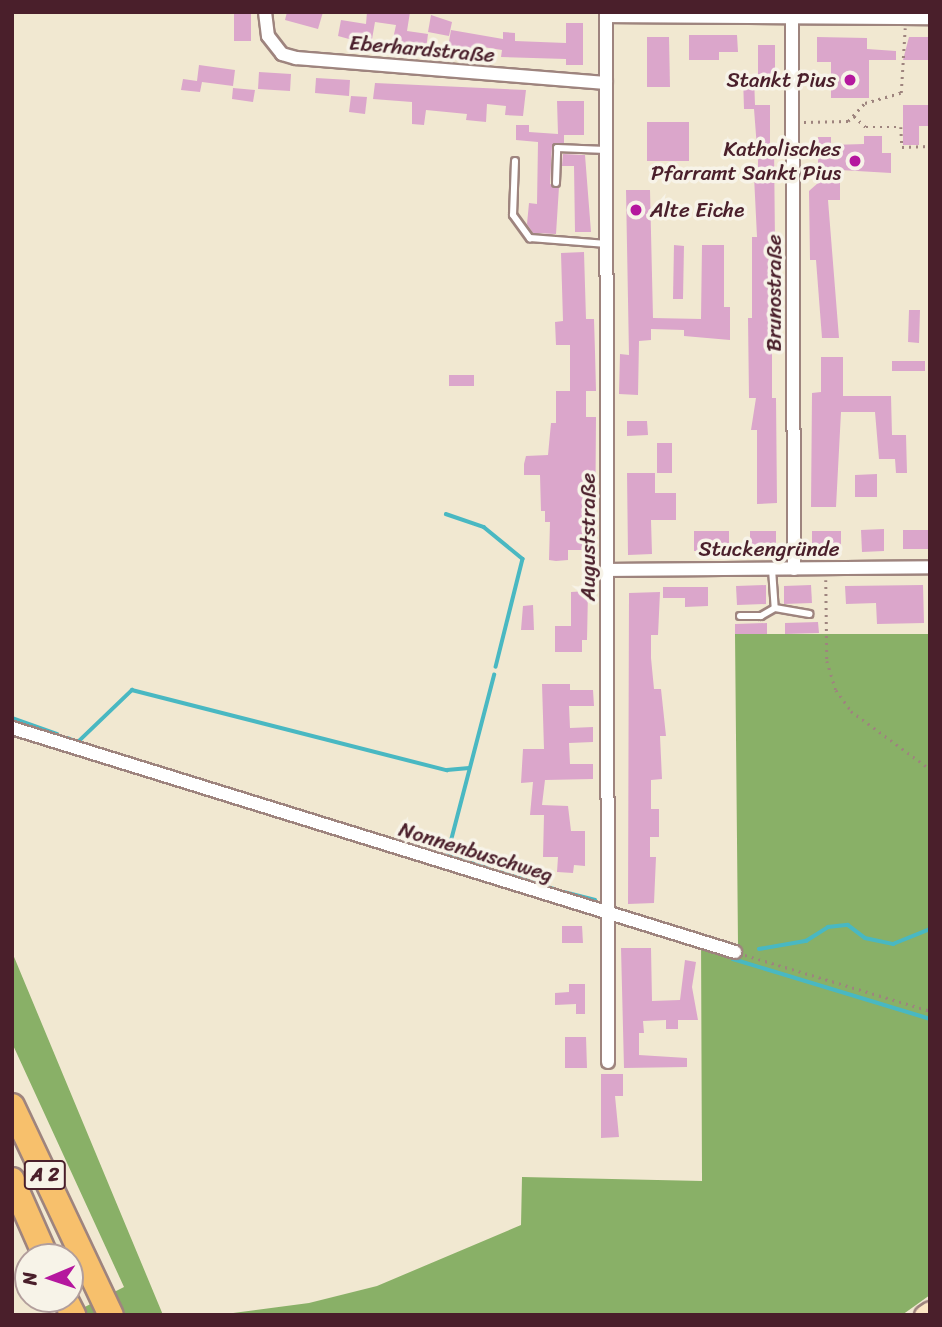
<!DOCTYPE html>
<html>
<head>
<meta charset="utf-8">
<style>
	body { margin:0 }
	#map { position:relative; width:942px; height:1327px; overflow:hidden; background:#f1e8d1; font-family:Sriracha,sans-serif }
	div>[style] { position:absolute }
	[style*='--x'] { left:calc(var(--x)*1px); top:calc(var(--y)*1px); width:calc(var(--w)*1px); rotate:calc(var(--a)*1deg) }
	.forest>* { inset:0; background:#89b067 }
	.stream>* { height:3.5px; margin:-1.75px; padding:0 1.75px; transform-origin:1.75px; border-radius:1.75px; background:#49b8c2 }
	.building>* { inset:0; background:#dba6cb }
	.path>* { height:2.5px; margin-top:-1.25px; transform-origin:0; background:repeating-linear-gradient(90deg,#9e847e 0 2px,transparent 0 7px) }
	.roads { filter:drop-shadow(2px 0 #9e847e) drop-shadow(-2px 0 #9e847e) drop-shadow(0 2px #9e847e) drop-shadow(0 -2px #9e847e) }
	.lane>* { height:6px; margin:-3px; padding:0 3px; transform-origin:3px; border-radius:3px; background:#fff }
	.street>* { height:12px; margin:-6px; padding:0 6px; transform-origin:6px; border-radius:6px; background:#fff }
	.secondary>* { height:19px; margin:-9.5px; padding:0 9.5px; transform-origin:9.5px; border-radius:9.5px; background:#fce6c4 }
	.highway>* { height:24px; margin:-12px; padding:0 12px; transform-origin:12px; border-radius:12px; background:#f7c06c }
	.dots>* { width:19px; height:19px; translate:-50% -50%; box-sizing:border-box; border:4px solid #f7f3e8; border-radius:50% }
	span { translate:-50% -50%; white-space:nowrap; text-align:center; line-height:1.15; -webkit-text-stroke:7px #f7f3e8; paint-order:stroke }
	.shield-label span { padding:2px 5px; background:#f7f3e8; border:2px solid; border-radius:5px; -webkit-text-stroke-width:0 }
	.shield-label { font-size:19px; color:#4a1f2b; font-weight:700 }
	.street-label { font-size:21px; color:#4a1f2b }
	.poi-label { font-size:21px; color:#4a1f2b }
	.right { translate:-100% -50%; text-align:right }
	.left { translate:0 -50%; text-align:left }
	.frame { position:absolute; inset:0; border:14px solid #4a1f2b; pointer-events:none }
	.north { position:absolute; left:14px; top:1243px; width:70px; height:70px; box-sizing:border-box; background:#f7f3e8; border:2px solid #b29e9c; border-radius:50%; rotate:268deg; font-size:19px; font-weight:700; line-height:28px; text-align:center; color:#4a1f2b }
	.north::after { content:''; display:block; margin:auto; width:24px; height:32px; background:#b5179e; clip-path:polygon(50% 0,100% 100%,50% 72%,0 100%) }
</style>
</head>
<body>
<div id="map">
	<div class="forest">
		<div style="clip-path:polygon(735px 634px,930px 634px,930px 1295px,902px 1315px,218px 1315px,309px 1303px,377px 1286px,521px 1225px,522px 1177px,702px 1181px,701px 934px,738px 945px)"></div>
		<div style="clip-path:polygon(12px 952px,163px 1315px,69px 1315px,124px 1287px,12px 1043px)"></div>
	</div>
	<div class="stream">
		<div style="--x:446;--y:514;--w:40;--a:18.9"></div>
		<div style="--x:484;--y:527;--w:50;--a:39.4"></div>
		<div style="--x:523;--y:559;--w:111;--a:104"></div>
		<div style="--x:12;--y:718;--w:48;--a:19.6"></div>
		<div style="--x:68;--y:738;--w:11;--a:22"></div>
		<div style="--x:78;--y:742;--w:75;--a:-43.9"></div>
		<div style="--x:132;--y:690;--w:325;--a:14.3"></div>
		<div style="--x:447;--y:770;--w:22;--a:-5"></div>
		<div style="--x:489;--y:869;--w:44;--a:-162.8"></div>
		<div style="--x:447;--y:856;--w:187;--a:-75.4"></div>
		<div style="--x:500;--y:872;--w:57;--a:17.5"></div>
		<div style="--x:564;--y:892;--w:32;--a:14"></div>
		<div style="--x:759;--y:949;--w:48;--a:-9.7"></div>
		<div style="--x:806;--y:941;--w:26;--a:-32"></div>
		<div style="--x:828;--y:927;--w:20;--a:-6"></div>
		<div style="--x:848;--y:925;--w:21;--a:37"></div>
		<div style="--x:865;--y:938;--w:29;--a:12"></div>
		<div style="--x:893;--y:944;--w:40;--a:-22"></div>
		<div style="--x:733;--y:959;--w:206;--a:16.9"></div>
	</div>
	<div class="building">
		<div style="clip-path:polygon(234px 12px,251px 12px,251px 41px,234px 41px)"></div>
		<div style="clip-path:polygon(287px 12px,323px 12px,318px 29px,285px 20px)"></div>
		<div style="clip-path:polygon(367px 12px,410px 12px,407px 31px,428px 34px,426px 50px,392px 44px,396px 25px,375px 22px,371px 45px,338px 36px,341px 20px,366px 24px)"></div>
		<div style="clip-path:polygon(431px 15px,452px 22px,449px 36px,428px 32px)"></div>
		<div style="clip-path:polygon(566px 23px,583px 23px,583px 65px,566px 65px,566px 59px,501px 57px,502px 50px,483px 47px,481px 58px,447px 53px,451px 30px,503px 39px,503px 32px,515px 33px,515px 41px,566px 43px)"></div>
		<div style="clip-path:polygon(689px 35px,737px 35px,738px 52px,719px 52px,719px 60px,689px 60px)"></div>
		<div style="clip-path:polygon(647px 37px,669px 37px,670px 87px,647px 87px)"></div>
		<div style="clip-path:polygon(817px 37px,867px 38px,867px 49px,896px 51px,896px 60px,869px 60px,869px 98px,831px 98px,831px 62px,817px 62px)"></div>
		<div style="clip-path:polygon(909px 37px,930px 37px,930px 60px,903px 60px)"></div>
		<div style="clip-path:polygon(758px 45px,775px 45px,775px 77px,758px 76px)"></div>
		<div style="clip-path:polygon(199px 65px,235px 70px,233px 86px,202px 82px,200px 92px,181px 90px,183px 79px,197px 81px)"></div>
		<div style="clip-path:polygon(259px 72px,291px 74px,290px 91px,258px 89px)"></div>
		<div style="clip-path:polygon(754px 76px,755px 105px,770px 105px,770px 145px,774px 145px,776px 342px,772px 342px,772px 398px,776px 398px,777px 503px,757px 504px,757px 430px,751px 430px,756px 398px,749px 398px,748px 318px,752px 318px,752px 237px,757px 237px,754px 176px,758px 176px,758px 161px,754px 109px,744px 109px,743px 77px)"></div>
		<div style="clip-path:polygon(316px 78px,350px 80px,349px 96px,315px 93px)"></div>
		<div style="clip-path:polygon(375px 83px,526px 90px,523px 116px,505px 115px,506px 106px,487px 104px,486px 122px,466px 120px,467px 114px,426px 110px,424px 125px,412px 124px,412px 102px,373px 99px)"></div>
		<div style="clip-path:polygon(233px 88px,255px 90px,253px 102px,232px 99px)"></div>
		<div style="clip-path:polygon(351px 96px,367px 97px,365px 114px,349px 112px)"></div>
		<div style="clip-path:polygon(557px 101px,584px 101px,584px 135px,564px 135px,564px 143px,552px 146px,550px 184px,559px 187px,556px 234px,533px 233px,527px 224px,529px 203px,537px 204px,538px 142px,516px 140px,516px 125px,529px 125px,529px 132px,558px 134px)"></div>
		<div style="clip-path:polygon(903px 105px,930px 105px,930px 126px,919px 126px,919px 145px,903px 145px)"></div>
		<div style="clip-path:polygon(647px 122px,689px 122px,689px 161px,647px 161px)"></div>
		<div style="clip-path:polygon(864px 136px,882px 136px,882px 153px,891px 153px,891px 173px,840px 170px,840px 200px,828px 200px,839px 338px,822px 338px,816px 260px,810px 260px,809px 191px,818px 183px,818px 137px,831px 137px,831px 145px,864px 144px)"></div>
		<div style="clip-path:polygon(563px 154px,585px 155px,591px 232px,575px 232px,574px 166px,562px 166px)"></div>
		<div style="clip-path:polygon(626px 190px,650px 190px,653px 318px,701px 319px,702px 245px,724px 245px,724px 307px,730px 307px,730px 340px,684px 336px,684px 330px,651px 329px,651px 340px,639px 341px,638px 395px,619px 394px,620px 354px,629px 355px)"></div>
		<div style="clip-path:polygon(674px 245px,684px 246px,683px 299px,673px 299px)"></div>
		<div style="clip-path:polygon(584px 252px,586px 319px,594px 319px,595px 352px,596px 391px,586px 391px,586px 417px,596px 417px,595px 550px,568px 550px,568px 560px,556px 561px,549px 560px,550px 522px,545px 522px,545px 511px,541px 511px,540px 475px,524px 475px,524px 464px,526px 456px,548px 455px,551px 423px,556px 423px,556px 391px,570px 391px,570px 345px,556px 345px,555px 322px,563px 321px,561px 253px)"></div>
		<div style="clip-path:polygon(909px 310px,920px 310px,919px 343px,908px 342px)"></div>
		<div style="clip-path:polygon(821px 357px,843px 357px,843px 396px,891px 396px,892px 435px,906px 435px,907px 473px,896px 473px,895px 459px,879px 459px,875px 412px,841px 412px,836px 507px,811px 507px,812px 393px,821px 392px)"></div>
		<div style="clip-path:polygon(892px 361px,925px 361px,925px 371px,892px 371px)"></div>
		<div style="clip-path:polygon(449px 375px,474px 375px,474px 386px,449px 386px)"></div>
		<div style="clip-path:polygon(627px 421px,647px 421px,648px 435px,627px 436px)"></div>
		<div style="clip-path:polygon(657px 443px,672px 443px,672px 473px,657px 473px)"></div>
		<div style="clip-path:polygon(627px 473px,655px 473px,655px 493px,676px 493px,676px 520px,651px 520px,652px 554px,628px 555px)"></div>
		<div style="clip-path:polygon(877px 474px,877px 497px,855px 497px,855px 475px)"></div>
		<div style="clip-path:polygon(884px 529px,884px 551px,862px 552px,861px 530px)"></div>
		<div style="clip-path:polygon(903px 530px,928px 530px,929px 549px,903px 549px)"></div>
		<div style="clip-path:polygon(694px 531px,729px 531px,729px 551px,694px 551px)"></div>
		<div style="clip-path:polygon(750px 531px,776px 531px,776px 550px,750px 550px)"></div>
		<div style="clip-path:polygon(812px 531px,841px 531px,841px 549px,812px 549px)"></div>
		<div style="clip-path:polygon(766px 585px,766px 604px,737px 605px,736px 586px)"></div>
		<div style="clip-path:polygon(811px 585px,812px 603px,784px 604px,784px 586px)"></div>
		<div style="clip-path:polygon(923px 585px,924px 623px,877px 624px,876px 603px,846px 604px,845px 586px)"></div>
		<div style="clip-path:polygon(663px 587px,708px 587px,708px 606px,685px 607px,685px 598px,663px 598px)"></div>
		<div style="clip-path:polygon(588px 591px,587px 640px,582px 640px,582px 652px,555px 652px,555px 626px,571px 626px,571px 592px)"></div>
		<div style="clip-path:polygon(660px 592px,658px 635px,651px 635px,651px 658px,654px 689px,661px 689px,666px 736px,660px 736px,662px 779px,651px 780px,651px 809px,659px 809px,659px 837px,650px 837px,650px 857px,656px 857px,654px 903px,628px 904px,629px 593px)"></div>
		<div style="clip-path:polygon(533px 605px,534px 630px,521px 630px,523px 606px)"></div>
		<div style="clip-path:polygon(818px 622px,819px 633px,785px 634px,785px 623px)"></div>
		<div style="clip-path:polygon(767px 623px,767px 634px,735px 634px,735px 624px)"></div>
		<div style="clip-path:polygon(542px 684px,570px 684px,570px 690px,593px 690px,594px 706px,569px 706px,570px 728px,593px 727px,593px 742px,569px 743px,570px 764px,593px 764px,593px 779px,545px 780px,542px 805px,568px 806px,571px 831px,585px 831px,585px 866px,574px 865px,573px 873px,557px 872px,558px 857px,543px 857px,544px 815px,530px 815px,533px 782px,521px 783px,523px 749px,544px 749px)"></div>
		<div style="clip-path:polygon(562px 926px,582px 926px,583px 943px,562px 943px)"></div>
		<div style="clip-path:polygon(621px 948px,651px 948px,652px 1001px,680px 1000px,685px 960px,696px 962px,692px 987px,698px 1020px,678px 1020px,678px 1029px,666px 1029px,666px 1020px,643px 1021px,644px 1033px,639px 1033px,639px 1055px,687px 1058px,687px 1067px,624px 1068px)"></div>
		<div style="clip-path:polygon(569px 984px,585px 984px,585px 1014px,576px 1014px,576px 1004px,555px 1005px,555px 993px,569px 992px)"></div>
		<div style="clip-path:polygon(565px 1037px,586px 1037px,587px 1068px,565px 1068px)"></div>
		<div style="clip-path:polygon(601px 1074px,623px 1074px,623px 1096px,615px 1096px,619px 1137px,601px 1138px)"></div>
	</div>
	<div class="path">
		<div style="--x:854;--y:116;--w:16;--a:43"></div>
		<div style="--x:866;--y:127;--w:35;--a:0"></div>
		<div style="--x:901;--y:127;--w:20;--a:87"></div>
		<div style="--x:902;--y:147;--w:28;--a:-2"></div>
		<div style="--x:804;--y:122;--w:44;--a:-1.3"></div>
		<div style="--x:848;--y:121;--w:25;--a:-47"></div>
		<div style="--x:865;--y:103;--w:37;--a:-16"></div>
		<div style="--x:901;--y:93;--w:65;--a:-86.5"></div>
		<div style="--x:826;--y:580;--w:81;--a:89.3"></div>
		<div style="--x:827;--y:661;--w:30;--a:73"></div>
		<div style="--x:836;--y:690;--w:26;--a:54"></div>
		<div style="--x:851;--y:711;--w:98;--a:36.3"></div>
		<div style="--x:745;--y:955;--w:193;--a:16.8"></div>
	</div>
	<div class="roads">
		<div class="lane">
			<div style="--x:515;--y:161;--w:54;--a:92.1"></div>
			<div style="--x:513;--y:215;--w:29;--a:54"></div>
			<div style="--x:530;--y:238;--w:77;--a:4.5"></div>
			<div style="--x:556;--y:183;--w:35;--a:-88"></div>
			<div style="--x:557;--y:148;--w:49;--a:2.3"></div>
			<div style="--x:772;--y:569;--w:39;--a:86"></div>
			<div style="--x:775;--y:608;--w:35;--a:10"></div>
			<div style="--x:740;--y:616;--w:21;--a:0"></div>
			<div style="--x:761;--y:616;--w:16;--a:-30"></div>
		</div>
		<div class="street">
			<div style="--x:265;--y:12;--w:24;--a:83"></div>
			<div style="--x:268;--y:36;--w:23;--a:52"></div>
			<div style="--x:282;--y:54;--w:15;--a:16"></div>
			<div style="--x:296;--y:58;--w:311;--a:4.6"></div>
			<div style="--x:606;--y:12;--w:1050;--a:89.89"></div>
			<div style="--x:606;--y:16;--w:324;--a:0.4"></div>
			<div style="--x:792;--y:17;--w:552;--a:89.79"></div>
			<div style="--x:608;--y:570;--w:322;--a:-0.5"></div>
			<div style="--x:12;--y:728;--w:757;--a:17.21"></div>
		</div>
		<div class="secondary">
			<div style="--x:924;--y:1315;--w:7;--a:-34"></div>
		</div>
		<div class="highway">
			<div style="--x:12;--y:1106;--w:231;--a:64.7"></div>
			<div style="--x:12;--y:1180;--w:84;--a:66.2"></div>
			<div style="--x:65;--y:1299;--w:18;--a:63"></div>
		</div>
	</div>
	<div class="dots">
		<div style="left:850px;top:80px;background:#b5179e"></div>
		<div style="left:855px;top:161px;background:#b5179e"></div>
		<div style="left:636px;top:210px;background:#b5179e"></div>
	</div>
	<div class="shield-label">
		<span style="left:45px;top:1175px">A 2</span>
	</div>
	<div class="street-label">
		<span style="left:422px;top:49px;rotate:5deg">Eberhardstraße</span>
		<span style="left:774px;top:293px;rotate:-90deg">Brunostraße</span>
		<span style="left:588px;top:537px;rotate:-90deg">Auguststraße</span>
		<span style="left:769px;top:549px">Stuckengründe</span>
		<span style="left:476px;top:852px;rotate:17deg">Nonnenbuschweg</span>
	</div>
	<div class="poi-label">
		<span class="right" style="left:836px;top:80px">Stankt Pius</span>
		<span class="right" style="left:841px;top:161px">Katholisches<br>Pfarramt Sankt Pius</span>
		<span class="left" style="left:650px;top:210px">Alte Eiche</span>
	</div>
	<div class="frame"></div>
	<div class="north">N</div>
</div>
</body>
</html>
